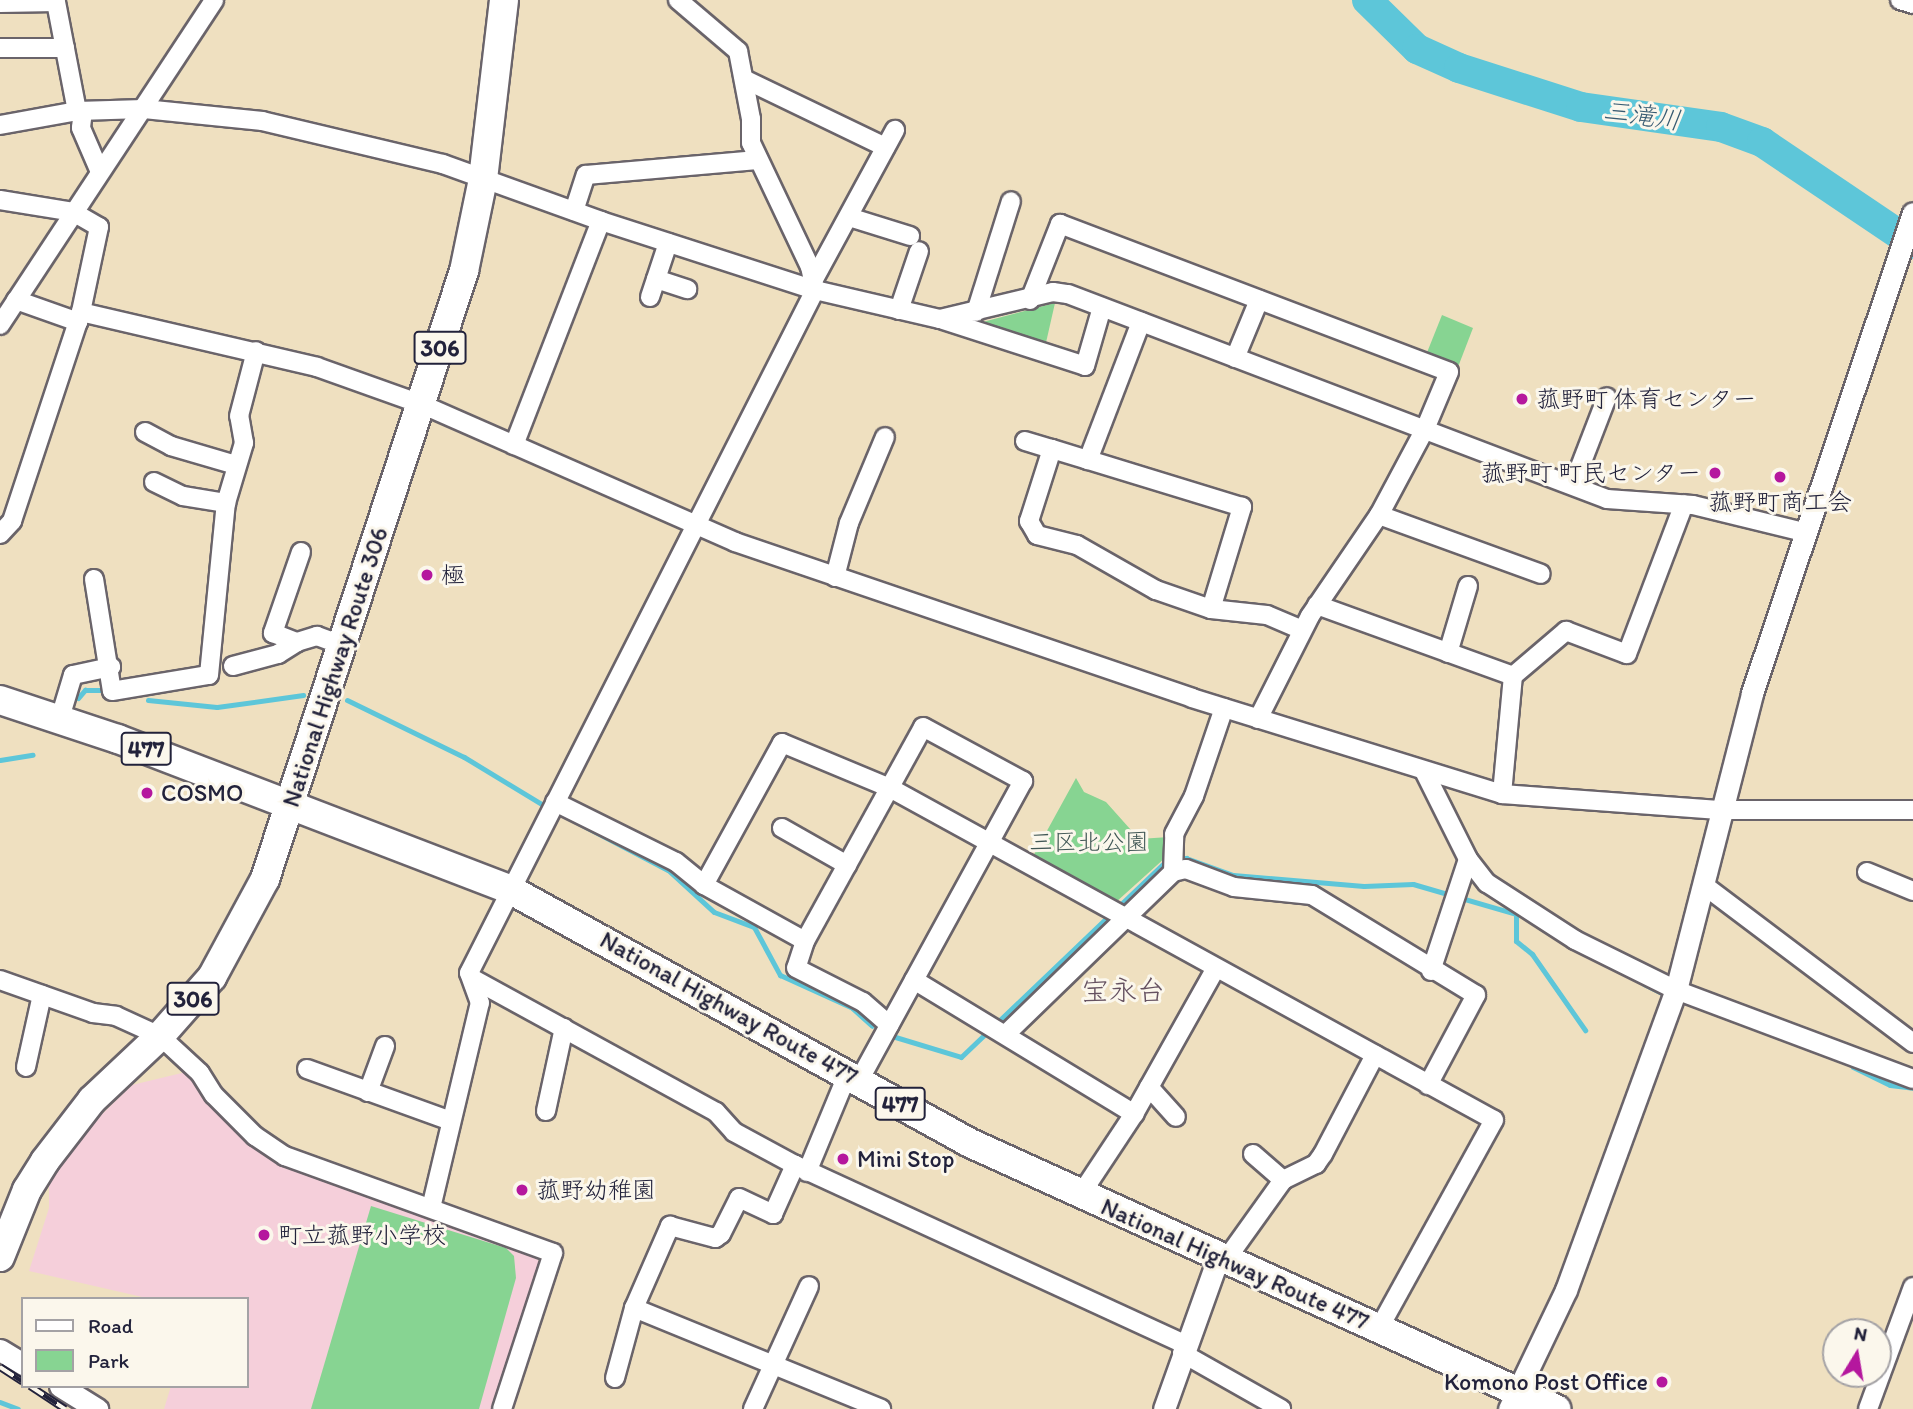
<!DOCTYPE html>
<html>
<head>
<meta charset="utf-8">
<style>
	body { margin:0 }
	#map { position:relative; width:1913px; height:1409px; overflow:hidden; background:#efe0c0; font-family:Itim,"Klee One",sans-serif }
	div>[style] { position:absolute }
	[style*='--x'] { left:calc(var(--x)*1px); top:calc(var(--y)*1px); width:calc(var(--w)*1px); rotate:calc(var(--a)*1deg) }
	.built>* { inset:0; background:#f5cfda }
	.green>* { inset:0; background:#87d492 }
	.stream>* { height:5px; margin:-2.5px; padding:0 2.5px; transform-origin:2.5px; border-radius:2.5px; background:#5dc6d9 }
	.river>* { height:30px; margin:-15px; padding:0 15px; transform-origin:15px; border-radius:15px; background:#5dc6d9 }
	.roads { filter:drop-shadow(2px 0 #6a646a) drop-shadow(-2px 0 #6a646a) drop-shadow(0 2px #6a646a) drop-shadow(0 -2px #6a646a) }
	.minor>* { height:18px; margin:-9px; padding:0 9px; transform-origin:9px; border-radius:9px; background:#fff }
	.tertiary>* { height:21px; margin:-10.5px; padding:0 10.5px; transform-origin:10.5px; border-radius:10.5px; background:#fff }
	.trunk>* { height:28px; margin:-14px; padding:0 14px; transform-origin:14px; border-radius:14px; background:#fff }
	.rail>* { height:8px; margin-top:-4px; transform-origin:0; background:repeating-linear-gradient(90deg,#fbf7ec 0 16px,#22223b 0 32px); box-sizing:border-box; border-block:2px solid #22223b }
	.dots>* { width:19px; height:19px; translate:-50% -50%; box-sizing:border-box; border:4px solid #fbf7ec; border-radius:50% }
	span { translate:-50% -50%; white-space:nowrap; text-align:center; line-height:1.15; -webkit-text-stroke:6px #fbf7ec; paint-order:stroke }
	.shield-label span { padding:2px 5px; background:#fbf7ec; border:2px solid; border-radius:5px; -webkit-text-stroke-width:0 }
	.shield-label { font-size:23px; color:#22223b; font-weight:700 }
	.poi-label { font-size:24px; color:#22223b }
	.left { translate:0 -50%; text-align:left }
	.right { translate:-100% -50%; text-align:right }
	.street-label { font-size:24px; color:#22223b }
	.park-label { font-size:24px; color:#405755 }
	.water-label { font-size:26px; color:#375b72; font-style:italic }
	.quarter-label { font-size:28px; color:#655160 }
	.legend { position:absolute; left:21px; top:1297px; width:228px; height:91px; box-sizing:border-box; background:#fbf7ec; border:2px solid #a4a2a5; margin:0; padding:9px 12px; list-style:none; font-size:21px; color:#22223b }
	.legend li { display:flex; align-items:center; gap:14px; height:35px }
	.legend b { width:35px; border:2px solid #a4a2a5 }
	.north { position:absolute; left:1822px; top:1318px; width:70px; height:70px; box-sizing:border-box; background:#fbf7ec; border:2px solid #a4a2a5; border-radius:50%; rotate:11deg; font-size:19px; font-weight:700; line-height:28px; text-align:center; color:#22223b }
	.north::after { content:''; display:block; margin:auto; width:24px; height:32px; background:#b5179e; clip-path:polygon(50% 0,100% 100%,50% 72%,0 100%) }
</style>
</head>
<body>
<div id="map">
	<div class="built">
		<div style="clip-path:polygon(186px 1072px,251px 1141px,537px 1255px,540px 1271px,494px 1409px,164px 1409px,171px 1386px,247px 1386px,247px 1299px,151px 1299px,29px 1271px,49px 1208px,49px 1183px,93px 1123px,132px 1085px)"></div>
	</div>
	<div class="green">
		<div style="clip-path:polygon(1055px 303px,1045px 347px,975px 324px)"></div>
		<div style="clip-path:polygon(1442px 315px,1473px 328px,1458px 367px,1426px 355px)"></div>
		<div style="clip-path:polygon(1076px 778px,1084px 792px,1106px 802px,1139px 839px,1169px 837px,1166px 857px,1115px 903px,1032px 858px)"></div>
		<div style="clip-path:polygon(371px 1206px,506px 1248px,514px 1256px,516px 1278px,479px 1409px,311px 1409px)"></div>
	</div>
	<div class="stream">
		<div style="--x:78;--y:698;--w:11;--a:-49"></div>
		<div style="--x:85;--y:690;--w:16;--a:0"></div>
		<div style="--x:148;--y:700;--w:69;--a:5.8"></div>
		<div style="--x:217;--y:707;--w:87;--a:-7.9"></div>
		<div style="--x:347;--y:700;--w:130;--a:26"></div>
		<div style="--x:464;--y:757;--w:100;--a:31.2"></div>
		<div style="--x:0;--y:760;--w:33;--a:-9"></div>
		<div style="--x:565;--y:816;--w:116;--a:27.7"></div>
		<div style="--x:668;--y:870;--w:62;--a:42.4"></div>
		<div style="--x:714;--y:912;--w:43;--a:20.6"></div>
		<div style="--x:754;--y:927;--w:55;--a:61.6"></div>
		<div style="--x:780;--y:975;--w:78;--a:24.3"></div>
		<div style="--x:851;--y:1007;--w:28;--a:42"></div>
		<div style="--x:1644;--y:984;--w:20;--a:27"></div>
		<div style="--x:892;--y:1036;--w:72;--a:16.9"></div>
		<div style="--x:961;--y:1057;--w:281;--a:-43.7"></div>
		<div style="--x:1164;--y:863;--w:23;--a:-13"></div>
		<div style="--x:1186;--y:858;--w:50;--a:19.9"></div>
		<div style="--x:1233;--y:875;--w:131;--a:4.8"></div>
		<div style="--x:1364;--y:886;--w:49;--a:-2.3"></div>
		<div style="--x:1413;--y:884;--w:107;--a:16.2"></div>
		<div style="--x:1516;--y:914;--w:27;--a:90"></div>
		<div style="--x:1516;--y:941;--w:21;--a:39"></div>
		<div style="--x:1532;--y:954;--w:93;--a:55.1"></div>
		<div style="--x:1853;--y:1067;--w:41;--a:25.9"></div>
		<div style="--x:1890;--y:1085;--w:23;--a:7"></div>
		<div style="--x:0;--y:1402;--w:19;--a:21"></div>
	</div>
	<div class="river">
		<div style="--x:1367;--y:0;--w:70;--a:44.4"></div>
		<div style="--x:1417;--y:49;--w:46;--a:24.3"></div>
		<div style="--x:1459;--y:68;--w:128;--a:17.7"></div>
		<div style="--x:1581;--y:107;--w:141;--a:8.1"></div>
		<div style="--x:1721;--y:127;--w:44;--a:20.1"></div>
		<div style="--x:1762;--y:142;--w:182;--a:34"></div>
	</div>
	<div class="roads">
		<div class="minor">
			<div style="--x:1900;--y:0;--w:14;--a:17"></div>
			<div style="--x:0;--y:3;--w:56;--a:-1"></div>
			<div style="--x:56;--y:2;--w:111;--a:79.1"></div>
			<div style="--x:77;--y:111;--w:67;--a:-1.7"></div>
			<div style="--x:144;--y:109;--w:119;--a:5.8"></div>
			<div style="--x:262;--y:121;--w:186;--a:13.4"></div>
			<div style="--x:443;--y:164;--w:168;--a:19.8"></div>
			<div style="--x:601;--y:221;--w:225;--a:17.9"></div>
			<div style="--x:815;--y:290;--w:128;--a:13.1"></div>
			<div style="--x:940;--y:319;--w:116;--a:-13.4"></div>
			<div style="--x:1053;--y:292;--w:15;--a:8"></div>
			<div style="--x:1068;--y:294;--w:577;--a:20.82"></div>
			<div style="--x:1607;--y:499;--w:86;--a:4"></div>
			<div style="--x:1693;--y:505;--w:118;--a:13.7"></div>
			<div style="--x:0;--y:48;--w:65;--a:0"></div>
			<div style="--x:744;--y:79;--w:157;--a:25.7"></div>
			<div style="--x:83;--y:111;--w:17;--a:97"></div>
			<div style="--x:81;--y:128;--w:48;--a:66.6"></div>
			<div style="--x:0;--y:125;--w:78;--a:-10.3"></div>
			<div style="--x:0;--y:200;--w:74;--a:9.3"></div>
			<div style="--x:73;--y:212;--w:30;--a:30"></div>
			<div style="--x:99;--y:227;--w:87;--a:102"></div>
			<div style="--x:574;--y:211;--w:38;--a:-72"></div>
			<div style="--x:586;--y:175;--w:172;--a:-5"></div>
			<div style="--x:849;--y:217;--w:64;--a:17.3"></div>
			<div style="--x:656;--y:279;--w:33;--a:18"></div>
			<div style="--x:813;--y:281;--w:172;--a:-61.5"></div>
			<div style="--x:650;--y:297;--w:57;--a:-71.6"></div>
			<div style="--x:16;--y:300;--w:66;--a:19.5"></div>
			<div style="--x:78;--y:322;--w:10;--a:-73"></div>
			<div style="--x:81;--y:312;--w:242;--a:13.1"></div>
			<div style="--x:317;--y:367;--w:110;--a:19.6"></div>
			<div style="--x:421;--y:404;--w:343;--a:23.7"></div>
			<div style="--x:735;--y:542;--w:483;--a:18.8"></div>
			<div style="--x:1192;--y:698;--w:325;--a:17.2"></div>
			<div style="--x:1502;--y:794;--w:221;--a:4.2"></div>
			<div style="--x:1722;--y:810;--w:191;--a:0"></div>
			<div style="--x:1030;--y:300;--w:82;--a:-68.5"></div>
			<div style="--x:1060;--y:224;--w:416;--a:20.8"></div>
			<div style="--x:1449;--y:372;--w:62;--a:112.8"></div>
			<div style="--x:1425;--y:429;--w:98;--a:118.1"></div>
			<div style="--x:899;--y:310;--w:62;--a:-71.3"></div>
			<div style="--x:976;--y:312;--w:116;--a:-72.5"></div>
			<div style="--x:943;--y:320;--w:149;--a:17.9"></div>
			<div style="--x:1085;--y:366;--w:61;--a:-73.9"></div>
			<div style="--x:0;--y:325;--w:389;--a:-56.6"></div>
			<div style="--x:1235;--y:358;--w:63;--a:-67.5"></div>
			<div style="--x:145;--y:432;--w:30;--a:28"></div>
			<div style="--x:171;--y:446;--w:68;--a:16.3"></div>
			<div style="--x:1025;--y:441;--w:28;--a:17"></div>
			<div style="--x:514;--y:445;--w:240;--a:-68.8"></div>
			<div style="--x:1088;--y:460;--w:38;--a:-163"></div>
			<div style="--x:1052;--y:449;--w:76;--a:107.7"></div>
			<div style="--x:1029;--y:521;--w:16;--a:60"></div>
			<div style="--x:1037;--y:535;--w:41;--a:14"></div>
			<div style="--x:1077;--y:545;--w:91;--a:29.7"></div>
			<div style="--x:1156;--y:590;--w:58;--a:19.1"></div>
			<div style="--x:1211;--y:609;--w:107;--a:-73.1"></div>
			<div style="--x:1242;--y:507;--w:161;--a:-163"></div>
			<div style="--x:1088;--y:460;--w:148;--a:-69"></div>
			<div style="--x:154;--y:482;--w:32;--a:26"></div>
			<div style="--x:183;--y:496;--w:44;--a:9.2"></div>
			<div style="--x:1573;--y:485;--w:94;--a:-68.9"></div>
			<div style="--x:0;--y:534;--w:18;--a:-47"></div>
			<div style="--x:12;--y:521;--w:210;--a:-71.7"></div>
			<div style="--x:301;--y:552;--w:86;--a:109.1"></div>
			<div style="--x:273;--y:633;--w:26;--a:21"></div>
			<div style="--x:297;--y:642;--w:21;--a:-17"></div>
			<div style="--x:317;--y:636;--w:27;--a:20"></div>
			<div style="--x:835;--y:577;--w:56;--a:-75.5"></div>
			<div style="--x:849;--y:523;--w:93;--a:-67.3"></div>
			<div style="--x:94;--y:579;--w:113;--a:80.9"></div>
			<div style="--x:112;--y:691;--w:98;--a:-9.4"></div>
			<div style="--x:209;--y:675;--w:173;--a:-84.4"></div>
			<div style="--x:226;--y:503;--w:63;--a:-73.3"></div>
			<div style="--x:244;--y:443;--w:27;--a:-100"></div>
			<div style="--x:239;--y:416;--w:67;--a:-75.3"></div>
			<div style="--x:1317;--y:605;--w:208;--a:19.9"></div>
			<div style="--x:1513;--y:676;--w:70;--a:-40.3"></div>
			<div style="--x:1566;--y:631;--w:65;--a:20.7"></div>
			<div style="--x:1627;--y:654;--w:160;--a:-69.2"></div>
			<div style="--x:1211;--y:609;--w:56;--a:6.1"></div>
			<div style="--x:1267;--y:615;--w:38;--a:23"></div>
			<div style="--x:1448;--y:653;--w:70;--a:-73.4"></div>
			<div style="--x:233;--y:666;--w:47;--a:-14.9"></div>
			<div style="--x:278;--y:654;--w:22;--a:-32"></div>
			<div style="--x:60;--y:718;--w:45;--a:-73.2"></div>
			<div style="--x:73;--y:675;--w:39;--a:-12"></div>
			<div style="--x:1258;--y:719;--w:115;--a:-63.2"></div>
			<div style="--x:1310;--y:616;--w:122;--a:-55.7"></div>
			<div style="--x:1379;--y:515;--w:172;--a:20"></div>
			<div style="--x:1424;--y:771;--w:98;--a:63.4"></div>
			<div style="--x:1468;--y:859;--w:31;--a:52"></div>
			<div style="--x:1487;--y:883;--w:105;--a:32.9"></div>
			<div style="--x:1575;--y:940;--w:113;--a:26.3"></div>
			<div style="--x:1676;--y:990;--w:253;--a:20.6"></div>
			<div style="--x:1502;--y:794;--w:119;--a:-84.7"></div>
			<div style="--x:555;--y:802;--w:135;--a:26.4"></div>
			<div style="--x:676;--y:862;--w:36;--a:39"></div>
			<div style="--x:704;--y:885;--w:115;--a:29"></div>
			<div style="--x:805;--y:941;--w:28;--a:108"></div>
			<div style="--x:796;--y:968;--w:75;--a:26.9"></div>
			<div style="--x:863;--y:1002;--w:35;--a:41"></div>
			<div style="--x:782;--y:828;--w:75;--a:29.6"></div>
			<div style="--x:1173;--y:872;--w:38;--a:-88"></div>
			<div style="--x:1174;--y:834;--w:43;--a:-62.2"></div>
			<div style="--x:1194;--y:796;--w:93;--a:-71.2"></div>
			<div style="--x:1867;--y:872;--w:50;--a:22.4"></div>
			<div style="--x:704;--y:885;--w:162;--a:-61.2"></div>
			<div style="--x:782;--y:743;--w:117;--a:22.6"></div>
			<div style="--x:890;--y:788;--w:689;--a:28.8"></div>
			<div style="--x:1494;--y:1120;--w:238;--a:118.9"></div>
			<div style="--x:1705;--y:886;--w:261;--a:37"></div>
			<div style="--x:805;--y:941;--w:244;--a:-61.1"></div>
			<div style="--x:923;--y:727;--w:114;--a:28.4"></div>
			<div style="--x:1023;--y:781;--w:341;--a:118.7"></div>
			<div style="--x:1431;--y:971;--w:118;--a:-71.7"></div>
			<div style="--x:0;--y:980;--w:99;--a:19.5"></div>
			<div style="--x:93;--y:1013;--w:23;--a:7"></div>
			<div style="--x:116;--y:1016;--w:48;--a:24.4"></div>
			<div style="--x:160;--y:1036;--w:54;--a:42.8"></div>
			<div style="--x:200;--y:1073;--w:26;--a:58"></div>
			<div style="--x:214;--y:1095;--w:58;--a:45"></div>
			<div style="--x:255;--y:1136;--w:36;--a:34"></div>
			<div style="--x:285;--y:1156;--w:285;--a:19.9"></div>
			<div style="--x:553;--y:1253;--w:164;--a:108.1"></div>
			<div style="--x:475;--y:980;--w:275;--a:28.7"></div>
			<div style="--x:716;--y:1112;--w:27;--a:48"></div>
			<div style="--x:734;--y:1132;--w:69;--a:28.4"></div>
			<div style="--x:795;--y:1165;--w:429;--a:24.7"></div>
			<div style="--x:914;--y:980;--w:258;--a:31.3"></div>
			<div style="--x:1134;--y:1114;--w:167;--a:-60.7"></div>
			<div style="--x:1007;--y:1033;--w:231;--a:-44.1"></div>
			<div style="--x:1173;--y:872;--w:13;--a:-13"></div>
			<div style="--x:1186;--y:869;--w:51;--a:20.6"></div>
			<div style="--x:1234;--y:887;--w:78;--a:5.9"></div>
			<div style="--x:1312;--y:895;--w:192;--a:31.4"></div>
			<div style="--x:1476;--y:995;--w:102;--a:118.1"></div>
			<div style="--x:26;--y:1067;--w:74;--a:-77.5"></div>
			<div style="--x:307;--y:1069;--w:153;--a:19.9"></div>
			<div style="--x:1149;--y:1087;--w:40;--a:48"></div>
			<div style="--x:368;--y:1092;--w:49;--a:-69.7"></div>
			<div style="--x:546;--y:1111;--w:85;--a:-77.8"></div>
			<div style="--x:1253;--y:1154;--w:40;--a:41"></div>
			<div style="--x:807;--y:1172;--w:94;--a:-67.5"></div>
			<div style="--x:1081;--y:1194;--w:96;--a:-56.5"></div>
			<div style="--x:431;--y:1208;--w:211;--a:-76.6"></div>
			<div style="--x:480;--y:1003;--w:32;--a:-110"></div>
			<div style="--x:469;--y:973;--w:766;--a:-63.13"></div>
			<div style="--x:815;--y:290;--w:24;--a:-102"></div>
			<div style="--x:810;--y:267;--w:137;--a:-115.4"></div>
			<div style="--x:751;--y:143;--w:24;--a:-90"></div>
			<div style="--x:751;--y:119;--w:69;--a:-100.8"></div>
			<div style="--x:738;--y:51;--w:79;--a:-139.6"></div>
			<div style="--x:1225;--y:1261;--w:100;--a:-54.4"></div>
			<div style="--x:1283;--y:1180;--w:37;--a:-26"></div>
			<div style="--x:1316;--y:1164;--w:12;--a:-55"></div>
			<div style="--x:1323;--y:1154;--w:112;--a:-62.3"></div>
			<div style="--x:634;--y:1308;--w:90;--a:-66.3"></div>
			<div style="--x:670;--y:1226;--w:47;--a:14.9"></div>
			<div style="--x:715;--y:1238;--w:7;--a:-34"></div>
			<div style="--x:721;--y:1234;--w:40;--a:-63.4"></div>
			<div style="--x:739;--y:1198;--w:38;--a:25"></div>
			<div style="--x:773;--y:1214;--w:54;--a:-65.8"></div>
			<div style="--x:1182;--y:1353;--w:114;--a:29.5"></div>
			<div style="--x:615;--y:1378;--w:73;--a:-74.8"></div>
			<div style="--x:634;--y:1308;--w:267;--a:22.2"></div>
			<div style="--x:753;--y:1409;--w:135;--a:-65.5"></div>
			<div style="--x:1868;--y:1409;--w:130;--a:-69.8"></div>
		</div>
		<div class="tertiary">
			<div style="--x:0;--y:1350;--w:27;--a:31"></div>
			<div style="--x:60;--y:1386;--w:44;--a:31.9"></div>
			<div style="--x:1164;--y:1409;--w:160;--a:-70.3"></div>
			<div style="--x:1509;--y:1409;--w:132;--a:-64.4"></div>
			<div style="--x:1566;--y:1290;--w:320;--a:-69.9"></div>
			<div style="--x:1676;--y:990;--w:307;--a:-75.6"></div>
			<div style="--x:1752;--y:693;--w:506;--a:-71.46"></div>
		</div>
		<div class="trunk">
			<div style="--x:0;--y:700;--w:124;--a:18.3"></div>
			<div style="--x:118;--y:739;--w:419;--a:21"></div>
			<div style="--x:509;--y:889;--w:526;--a:28.85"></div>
			<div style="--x:970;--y:1143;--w:644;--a:24.41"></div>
			<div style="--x:0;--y:1257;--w:72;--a:-68.1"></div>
			<div style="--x:27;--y:1190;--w:34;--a:-58"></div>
			<div style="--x:45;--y:1161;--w:77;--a:-52.4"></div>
			<div style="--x:92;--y:1100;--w:93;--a:-43.3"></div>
			<div style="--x:160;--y:1036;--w:79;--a:-48.6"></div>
			<div style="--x:212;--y:977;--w:111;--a:-61.6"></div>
			<div style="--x:265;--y:879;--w:640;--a:-71.88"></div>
			<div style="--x:464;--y:271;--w:94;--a:-78.3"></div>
			<div style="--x:483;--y:179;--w:180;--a:-83.3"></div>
		</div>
	</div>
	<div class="rail">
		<div style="--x:0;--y:1367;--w:27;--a:33"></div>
		<div style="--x:30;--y:1386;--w:42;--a:33.3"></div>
	</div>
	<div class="dots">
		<div style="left:1522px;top:399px;background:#b5179e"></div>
		<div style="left:1715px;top:473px;background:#b5179e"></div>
		<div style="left:1780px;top:477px;background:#b5179e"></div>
		<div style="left:427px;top:575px;background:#b5179e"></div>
		<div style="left:147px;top:793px;background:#b5179e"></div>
		<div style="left:843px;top:1159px;background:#b5179e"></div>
		<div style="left:522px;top:1190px;background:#b5179e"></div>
		<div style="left:264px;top:1235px;background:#b5179e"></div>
		<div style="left:1662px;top:1382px;background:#b5179e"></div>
	</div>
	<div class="shield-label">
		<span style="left:440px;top:348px">306</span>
		<span style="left:146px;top:749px">477</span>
		<span style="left:193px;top:999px">306</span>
		<span style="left:900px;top:1104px">477</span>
	</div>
	<div class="poi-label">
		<span class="left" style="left:1536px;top:399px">菰野町 体育センター</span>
		<span class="right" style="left:1701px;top:473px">菰野町 町民センター</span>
		<span style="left:1780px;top:502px">菰野町商工会</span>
		<span class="left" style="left:441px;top:575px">極</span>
		<span class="left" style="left:161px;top:793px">COSMO</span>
		<span class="left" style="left:857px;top:1159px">Mini Stop</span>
		<span class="left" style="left:536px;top:1190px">菰野幼稚園</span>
		<span class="left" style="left:278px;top:1235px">町立菰野小学校</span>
		<span class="right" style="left:1648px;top:1382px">Komono Post Office</span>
	</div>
	<div class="street-label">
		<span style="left:335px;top:667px;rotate:-72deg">National Highway Route 306</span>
		<span style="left:729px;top:1008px;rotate:29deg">National Highway Route 477</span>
		<span style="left:1235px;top:1264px;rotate:24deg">National Highway Route 477</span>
	</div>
	<div class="park-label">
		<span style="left:1089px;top:842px">三区北公園</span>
	</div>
	<div class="water-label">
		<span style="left:1642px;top:116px;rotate:8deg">三滝川</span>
	</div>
	<div class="quarter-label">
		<span style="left:1123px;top:990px">宝永台</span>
	</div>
	<ul class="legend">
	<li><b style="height:9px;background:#fff"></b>Road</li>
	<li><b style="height:19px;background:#87d492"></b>Park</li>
	</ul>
	<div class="north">N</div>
</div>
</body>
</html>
